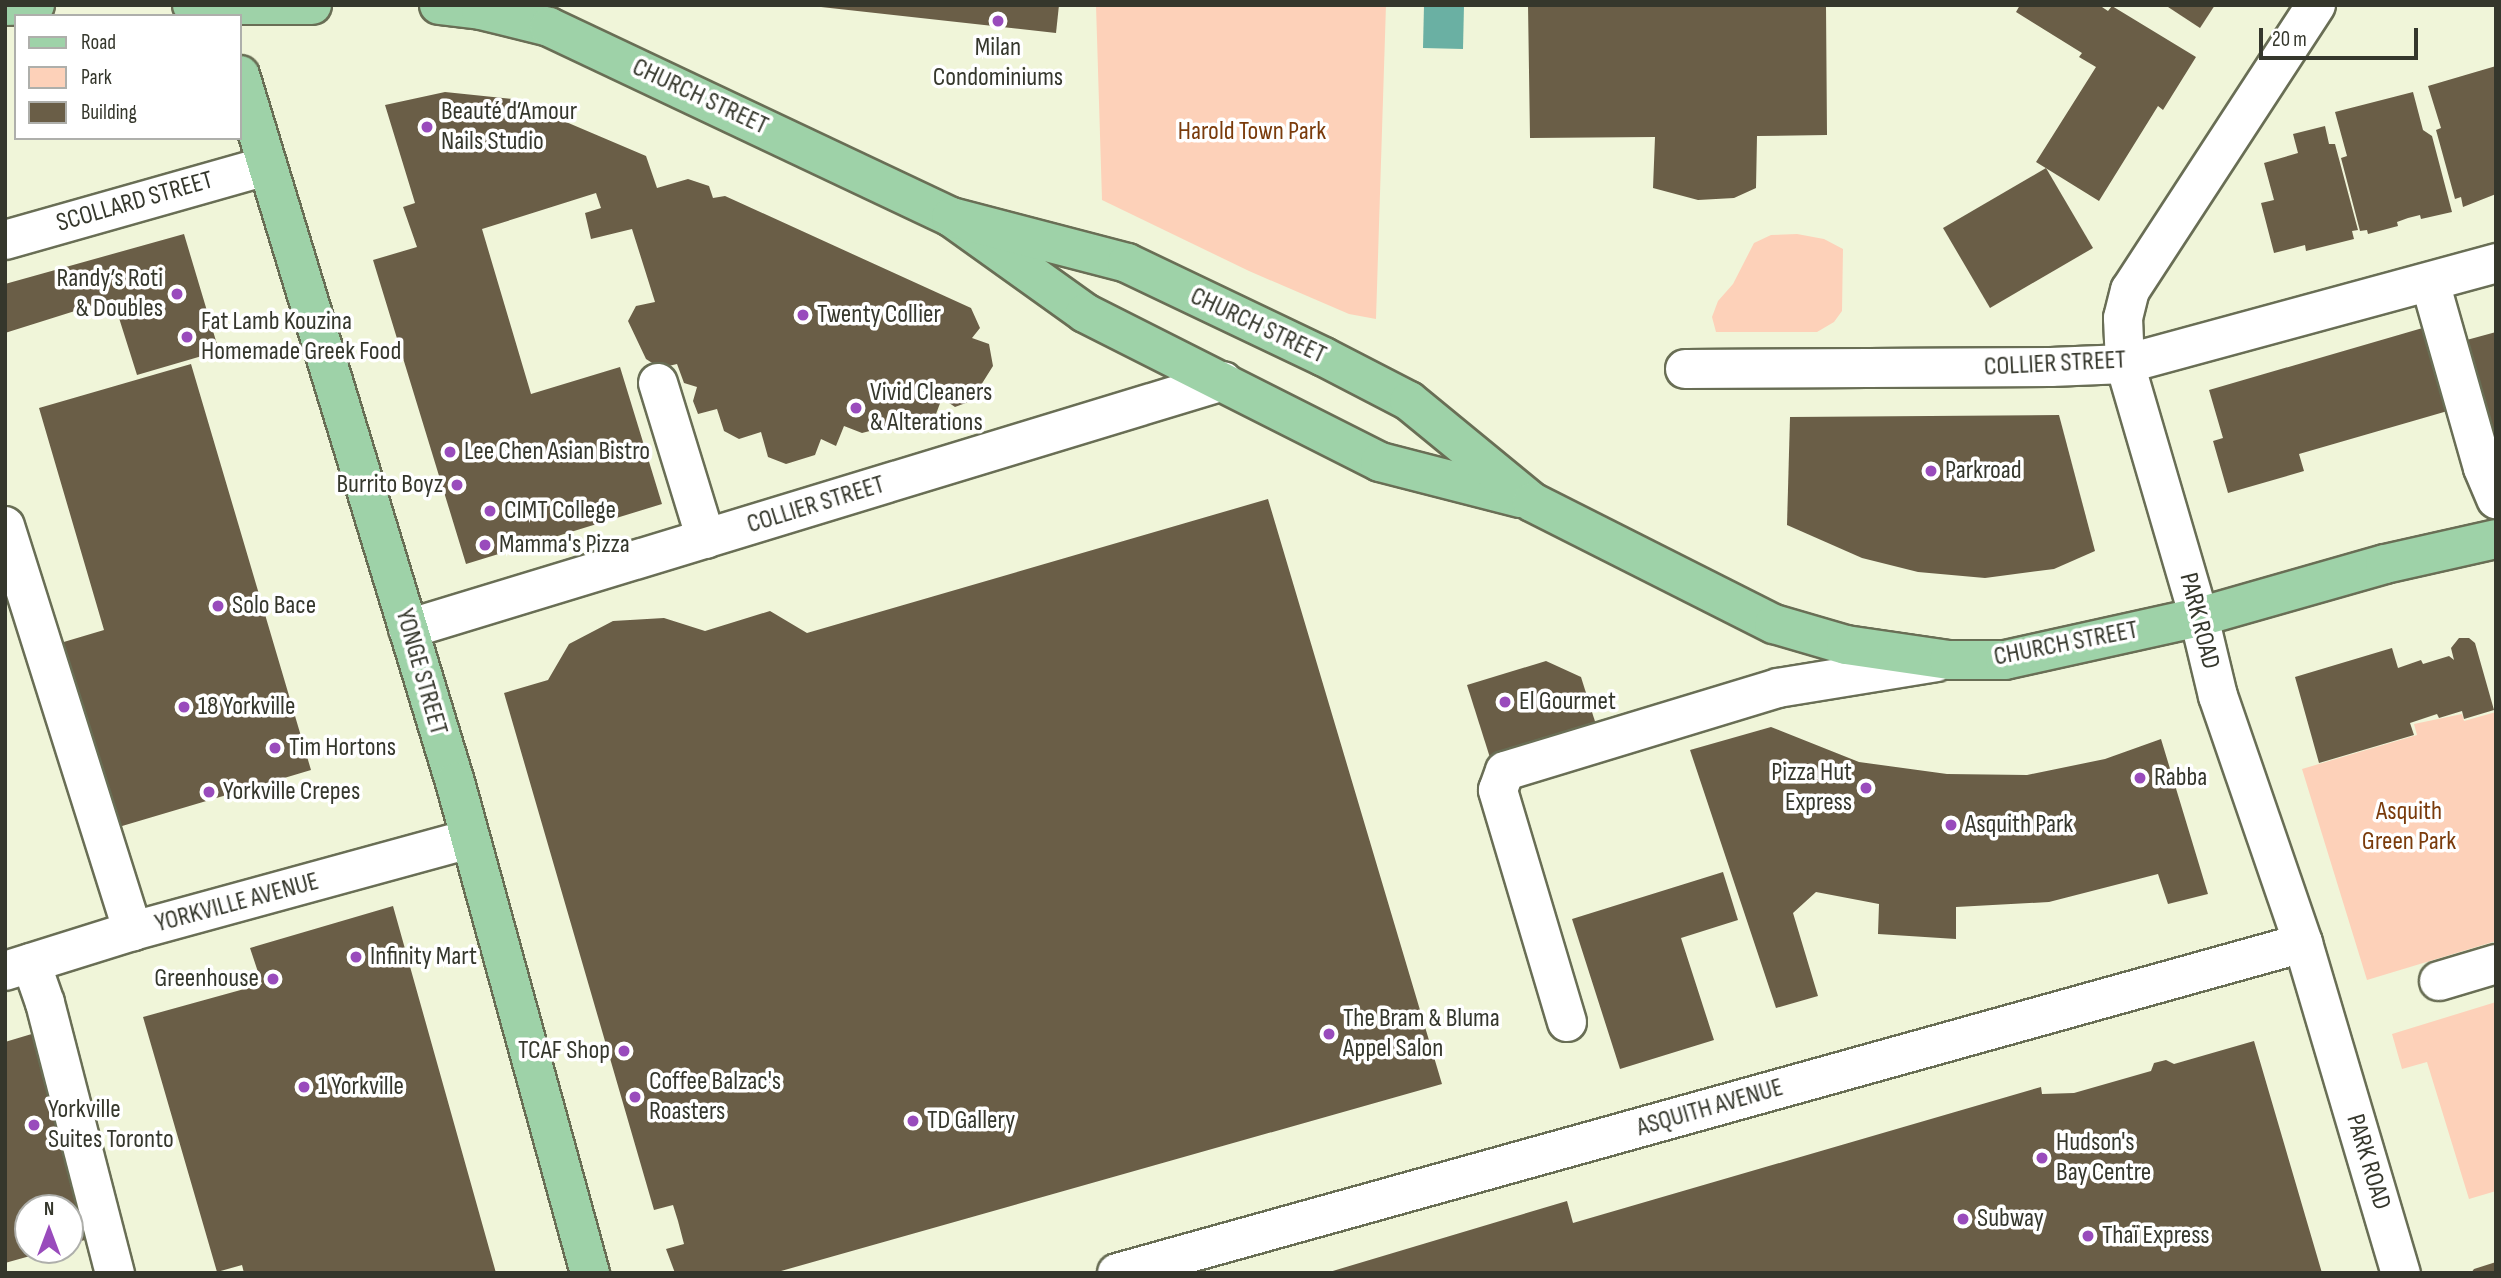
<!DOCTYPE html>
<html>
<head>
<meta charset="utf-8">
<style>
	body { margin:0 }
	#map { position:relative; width:2501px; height:1278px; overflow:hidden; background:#f0f5d9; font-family:"Sofia Sans Condensed",sans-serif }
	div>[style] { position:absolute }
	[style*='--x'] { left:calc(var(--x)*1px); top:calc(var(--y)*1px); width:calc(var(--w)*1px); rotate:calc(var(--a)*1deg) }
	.green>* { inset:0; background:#fdd1b9 }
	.water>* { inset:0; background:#6ab0a3 }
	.building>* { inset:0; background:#6a5e47 }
	.roads { filter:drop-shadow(2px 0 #696e55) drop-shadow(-2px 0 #696e55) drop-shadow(0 2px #696e55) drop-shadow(0 -2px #696e55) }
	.minor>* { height:38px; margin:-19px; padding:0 19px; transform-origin:19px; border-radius:19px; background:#fff }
	.major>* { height:38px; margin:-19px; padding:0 19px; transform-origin:19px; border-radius:19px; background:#9ed2a8 }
	.dots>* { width:19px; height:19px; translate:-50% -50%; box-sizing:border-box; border:4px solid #fff; border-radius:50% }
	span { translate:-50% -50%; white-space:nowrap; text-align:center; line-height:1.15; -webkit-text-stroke:7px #fff; paint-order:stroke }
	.poi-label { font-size:26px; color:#35372c }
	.left { translate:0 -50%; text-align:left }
	.right { translate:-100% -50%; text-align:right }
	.street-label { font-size:26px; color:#35372c }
	.park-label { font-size:26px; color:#7a3b0b }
	.frame { position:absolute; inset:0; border:7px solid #35372c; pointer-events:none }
	.legend { position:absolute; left:14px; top:14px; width:228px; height:126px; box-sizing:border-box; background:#fff; border:2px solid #aeafab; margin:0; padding:9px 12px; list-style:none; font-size:21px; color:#35372c }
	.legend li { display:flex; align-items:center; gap:14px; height:35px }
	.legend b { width:35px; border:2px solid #aeafab }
	.north { position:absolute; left:14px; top:1194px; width:70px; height:70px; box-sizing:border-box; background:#fff; border:2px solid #aeafab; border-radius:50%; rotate:0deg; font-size:19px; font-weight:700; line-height:28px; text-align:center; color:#35372c }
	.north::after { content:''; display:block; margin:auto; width:24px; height:32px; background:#994bbc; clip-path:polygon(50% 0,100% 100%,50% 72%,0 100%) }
	.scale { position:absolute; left:2259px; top:28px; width:159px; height:32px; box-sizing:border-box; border:4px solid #35372c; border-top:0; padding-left:9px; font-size:21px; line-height:24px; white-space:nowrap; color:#35372c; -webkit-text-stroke:5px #fff; paint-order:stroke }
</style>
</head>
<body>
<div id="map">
	<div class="green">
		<div style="clip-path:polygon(1096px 5px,1386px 5px,1376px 319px,1349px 314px,1249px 271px,1102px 200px)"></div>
		<div style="clip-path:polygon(1797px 234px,1824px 239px,1843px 249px,1842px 311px,1834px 322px,1817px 332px,1716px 332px,1712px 317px,1718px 301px,1733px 284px,1754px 243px,1771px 235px)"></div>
		<div style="clip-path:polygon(2496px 712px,2496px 941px,2367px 980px,2302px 769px,2417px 735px,2414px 724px,2462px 714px,2464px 721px)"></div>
		<div style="clip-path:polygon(2496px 1002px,2496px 1191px,2469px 1199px,2427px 1062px,2402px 1069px,2392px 1034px)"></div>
	</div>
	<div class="water">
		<div style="clip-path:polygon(1424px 5px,1464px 5px,1463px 49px,1423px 48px)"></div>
	</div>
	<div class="building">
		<div style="clip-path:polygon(803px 5px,1059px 5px,1056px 33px)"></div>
		<div style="clip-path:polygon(1528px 5px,1826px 5px,1827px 135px,1757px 136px,1756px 188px,1734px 198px,1698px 200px,1653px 188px,1655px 137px,1530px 138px)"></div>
		<div style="clip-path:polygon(2020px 5px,2099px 5px,2108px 11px,2112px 6px,2196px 57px,2163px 110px,2158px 106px,2099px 201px,2036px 162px,2096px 67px,2079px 57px,2082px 53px,2016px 12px)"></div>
		<div style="clip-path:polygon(2165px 5px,2215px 5px,2200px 28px)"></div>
		<div style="clip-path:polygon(2496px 66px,2496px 194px,2463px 207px,2461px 197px,2455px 199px,2436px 130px,2441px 128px,2428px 86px)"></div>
		<div style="clip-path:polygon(445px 92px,512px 99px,646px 156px,657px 188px,688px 179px,709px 186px,713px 198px,725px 196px,971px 308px,980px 328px,972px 338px,989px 344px,993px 366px,971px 401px,955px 407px,942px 398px,936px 414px,862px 433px,844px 426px,836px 446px,821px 439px,815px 455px,786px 464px,768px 457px,761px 432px,739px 439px,724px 431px,717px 409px,698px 414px,693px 401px,697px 387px,684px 383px,677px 364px,660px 368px,646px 359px,628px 321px,636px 306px,655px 302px,632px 229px,591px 239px,585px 213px,601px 208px,596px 193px,482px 229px,531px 394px,620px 367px,662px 504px,466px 564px,373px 260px,417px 247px,403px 207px,415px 203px,385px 105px)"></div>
		<div style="clip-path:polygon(2413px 92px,2423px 130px,2432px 136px,2452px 212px,2421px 219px,2420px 215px,2408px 218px,2397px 222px,2398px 226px,2368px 234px,2367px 230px,2360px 231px,2341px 158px,2347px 156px,2335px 112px)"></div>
		<div style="clip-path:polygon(2325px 126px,2329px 144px,2335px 144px,2358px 230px,2352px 231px,2354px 239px,2306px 251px,2305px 245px,2274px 253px,2261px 203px,2274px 200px,2264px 163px,2298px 153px,2293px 134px)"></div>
		<div style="clip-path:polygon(2046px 168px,2093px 248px,1990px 308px,1943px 228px)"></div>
		<div style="clip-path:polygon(184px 234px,219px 351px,137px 375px,113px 299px,5px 333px,5px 284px)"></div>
		<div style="clip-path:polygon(2426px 327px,2451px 410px,2299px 454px,2304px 471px,2228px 493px,2213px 441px,2223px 438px,2209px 390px)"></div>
		<div style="clip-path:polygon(2496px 332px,2496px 454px,2452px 344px)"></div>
		<div style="clip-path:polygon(191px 364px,311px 770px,112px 829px,57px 644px,104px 630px,39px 408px)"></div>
		<div style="clip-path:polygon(2059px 415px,2095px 551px,2054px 569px,1985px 578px,1918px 572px,1862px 558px,1787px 525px,1790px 417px)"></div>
		<div style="clip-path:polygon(1268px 499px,1442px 1084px,774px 1273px,675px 1273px,666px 1249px,684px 1244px,678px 1221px,673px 1205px,654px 1210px,504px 693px,548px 680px,569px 644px,613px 621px,664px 618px,705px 631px,770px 611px,807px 633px)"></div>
		<div style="clip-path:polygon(2459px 638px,2469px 638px,2475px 643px,2494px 710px,2464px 719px,2462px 711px,2439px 718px,2437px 714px,2410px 723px,2414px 735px,2319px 763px,2295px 677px,2392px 648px,2398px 668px,2421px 660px,2423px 664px,2449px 656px,2454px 660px,2451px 648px)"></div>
		<div style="clip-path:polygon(1546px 661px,1581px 677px,1598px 731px,1492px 764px,1467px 685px)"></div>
		<div style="clip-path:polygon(1771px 727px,1859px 762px,1947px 774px,2027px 775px,2105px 759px,2161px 739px,2208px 894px,2168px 904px,2158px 874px,2049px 902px,1956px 907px,1956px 939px,1878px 934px,1879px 904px,1816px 892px,1793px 913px,1818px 996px,1776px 1008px,1690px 750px)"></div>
		<div style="clip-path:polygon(1723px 872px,1738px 920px,1681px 938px,1714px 1040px,1620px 1069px,1572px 919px)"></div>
		<div style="clip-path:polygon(393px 906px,496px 1273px,244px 1273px,242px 1265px,217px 1272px,143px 1017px,262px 984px,250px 948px)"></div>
		<div style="clip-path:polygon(35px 1033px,96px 1237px,70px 1244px,70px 1208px,28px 1208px,28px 1250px,48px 1251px,5px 1263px,5px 1042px)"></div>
		<div style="clip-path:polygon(2254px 1041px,2322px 1273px,1326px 1273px,1567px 1201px,1573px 1223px,2041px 1087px,2042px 1094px,2074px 1093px,2151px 1071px,2154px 1063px,2166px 1060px,2174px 1064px)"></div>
		<div style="clip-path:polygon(2496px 1262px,2496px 1273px,2471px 1273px,2474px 1269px)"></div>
	</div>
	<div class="roads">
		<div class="minor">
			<div style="--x:2316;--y:5;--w:340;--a:123.1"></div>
			<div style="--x:2130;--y:290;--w:29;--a:104"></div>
			<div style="--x:2123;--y:318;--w:46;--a:87.5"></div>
			<div style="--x:2125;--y:364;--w:264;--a:73.7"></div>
			<div style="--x:2199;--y:617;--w:81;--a:76.5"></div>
			<div style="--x:2218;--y:696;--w:261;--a:71"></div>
			<div style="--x:2303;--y:943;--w:344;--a:73.5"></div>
			<div style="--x:5;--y:240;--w:271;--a:-15.8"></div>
			<div style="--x:2430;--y:282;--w:193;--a:74.1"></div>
			<div style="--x:2483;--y:468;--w:34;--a:67"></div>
			<div style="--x:1685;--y:369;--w:366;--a:-0.3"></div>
			<div style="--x:2051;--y:367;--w:74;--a:-2.3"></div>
			<div style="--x:2125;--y:364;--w:385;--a:-15.2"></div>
			<div style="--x:658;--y:383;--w:163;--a:72.9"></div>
			<div style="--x:5;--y:526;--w:425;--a:72.5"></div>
			<div style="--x:408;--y:629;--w:852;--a:-16.92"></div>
			<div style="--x:31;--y:963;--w:42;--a:70.7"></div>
			<div style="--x:45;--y:1003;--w:279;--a:75.5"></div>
			<div style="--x:5;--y:971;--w:134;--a:-17.4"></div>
			<div style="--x:133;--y:931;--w:348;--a:-15.3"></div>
			<div style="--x:2439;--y:981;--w:59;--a:-16.6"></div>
			<div style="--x:1567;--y:1022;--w:242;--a:-106.6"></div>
			<div style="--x:1498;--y:790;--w:20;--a:-70"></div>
			<div style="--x:1505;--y:771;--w:285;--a:-16.9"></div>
			<div style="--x:1778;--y:688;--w:161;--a:-9.3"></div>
			<div style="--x:1117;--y:1273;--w:1231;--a:-15.55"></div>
		</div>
		<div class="major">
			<div style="--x:192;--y:5;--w:120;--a:0"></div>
			<div style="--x:439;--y:5;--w:42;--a:6.8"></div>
			<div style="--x:481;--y:10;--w:70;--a:14"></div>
			<div style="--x:549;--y:27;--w:445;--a:25.3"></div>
			<div style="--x:951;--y:217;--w:165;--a:35.6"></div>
			<div style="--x:1085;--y:313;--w:330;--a:26.8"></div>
			<div style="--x:1380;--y:462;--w:145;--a:14.4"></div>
			<div style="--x:5;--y:6;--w:30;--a:-2"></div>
			<div style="--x:240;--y:75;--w:739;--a:73.09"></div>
			<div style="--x:455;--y:782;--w:509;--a:74.63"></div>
			<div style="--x:951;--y:217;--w:182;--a:14.6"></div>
			<div style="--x:1127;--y:263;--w:218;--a:25.5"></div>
			<div style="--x:1324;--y:357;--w:96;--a:27.4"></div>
			<div style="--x:1409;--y:401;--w:159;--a:39.4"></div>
			<div style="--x:1532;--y:502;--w:271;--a:26.8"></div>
			<div style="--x:1774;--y:624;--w:75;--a:16.3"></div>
			<div style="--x:1846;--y:645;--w:104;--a:8.3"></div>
			<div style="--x:1949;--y:660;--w:56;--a:0"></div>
			<div style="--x:2005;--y:660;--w:199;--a:-12.5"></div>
			<div style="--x:2199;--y:617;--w:193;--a:-15.9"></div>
			<div style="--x:2385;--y:564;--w:114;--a:-12.7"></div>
		</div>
	</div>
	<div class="dots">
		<div style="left:998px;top:21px;background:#994bbc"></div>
		<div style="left:427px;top:127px;background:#994bbc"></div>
		<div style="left:177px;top:294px;background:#994bbc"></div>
		<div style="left:803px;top:315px;background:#994bbc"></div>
		<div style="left:187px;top:337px;background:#994bbc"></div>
		<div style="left:856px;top:408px;background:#994bbc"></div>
		<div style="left:450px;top:452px;background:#994bbc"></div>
		<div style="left:1931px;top:471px;background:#994bbc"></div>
		<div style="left:457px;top:485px;background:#994bbc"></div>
		<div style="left:490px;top:511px;background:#994bbc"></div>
		<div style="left:485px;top:545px;background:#994bbc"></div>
		<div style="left:218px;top:606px;background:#994bbc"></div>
		<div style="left:1505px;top:702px;background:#994bbc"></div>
		<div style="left:184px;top:707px;background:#994bbc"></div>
		<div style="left:275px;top:748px;background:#994bbc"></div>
		<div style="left:2140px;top:778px;background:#994bbc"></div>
		<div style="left:1866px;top:788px;background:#994bbc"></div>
		<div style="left:209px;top:792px;background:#994bbc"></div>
		<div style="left:1951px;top:825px;background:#994bbc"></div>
		<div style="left:356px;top:957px;background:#994bbc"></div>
		<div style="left:273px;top:979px;background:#994bbc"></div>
		<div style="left:1329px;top:1034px;background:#994bbc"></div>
		<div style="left:624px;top:1051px;background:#994bbc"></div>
		<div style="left:304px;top:1087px;background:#994bbc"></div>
		<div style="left:635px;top:1097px;background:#994bbc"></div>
		<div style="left:913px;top:1121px;background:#994bbc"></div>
		<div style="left:34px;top:1125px;background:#994bbc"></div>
		<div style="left:2042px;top:1158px;background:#994bbc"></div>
		<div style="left:1963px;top:1219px;background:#994bbc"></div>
		<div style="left:2088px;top:1236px;background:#994bbc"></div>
	</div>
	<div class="poi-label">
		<span style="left:998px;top:63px">Milan<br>Condominiums</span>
		<span class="left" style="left:441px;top:127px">Beauté d’Amour<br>Nails Studio</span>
		<span class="right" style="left:163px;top:294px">Randy’s Roti<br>&amp; Doubles</span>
		<span class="left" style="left:817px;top:315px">Twenty Collier</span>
		<span class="left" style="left:201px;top:337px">Fat Lamb Kouzina<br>Homemade Greek Food</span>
		<span class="left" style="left:870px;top:408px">Vivid Cleaners<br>&amp; Alterations</span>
		<span class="left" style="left:464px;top:452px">Lee Chen Asian Bistro</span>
		<span class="left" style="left:1945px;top:471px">Parkroad</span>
		<span class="right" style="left:443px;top:485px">Burrito Boyz</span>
		<span class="left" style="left:504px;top:511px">CIMT College</span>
		<span class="left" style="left:499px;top:545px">Mamma's Pizza</span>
		<span class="left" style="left:232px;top:606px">Solo Bace</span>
		<span class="left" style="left:1519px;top:702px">El Gourmet</span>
		<span class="left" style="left:198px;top:707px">18 Yorkville</span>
		<span class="left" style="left:289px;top:748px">Tim Hortons</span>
		<span class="right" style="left:1852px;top:788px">Pizza Hut<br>Express</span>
		<span class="left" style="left:2154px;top:778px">Rabba</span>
		<span class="left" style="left:223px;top:792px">Yorkville Crepes</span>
		<span class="left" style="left:1965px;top:825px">Asquith Park</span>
		<span class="left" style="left:370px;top:957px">Infinity Mart</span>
		<span class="right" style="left:259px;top:979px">Greenhouse</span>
		<span class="left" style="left:1343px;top:1034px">The Bram &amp; Bluma<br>Appel Salon</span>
		<span class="right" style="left:610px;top:1051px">TCAF Shop</span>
		<span class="left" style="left:649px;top:1097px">Coffee Balzac's<br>Roasters</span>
		<span class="left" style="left:318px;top:1087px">1 Yorkville</span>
		<span class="left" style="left:48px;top:1125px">Yorkville<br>Suites Toronto</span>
		<span class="left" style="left:927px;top:1121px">TD Gallery</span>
		<span class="left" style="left:2056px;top:1158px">Hudson's<br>Bay Centre</span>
		<span class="left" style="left:1977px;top:1219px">Subway</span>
		<span class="left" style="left:2102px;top:1236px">Thaï Express</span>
	</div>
	<div class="street-label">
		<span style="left:700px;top:97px;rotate:25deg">CHURCH STREET</span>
		<span style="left:135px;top:202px;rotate:-16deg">SCOLLARD STREET</span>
		<span style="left:1258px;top:326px;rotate:25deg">CHURCH STREET</span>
		<span style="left:2055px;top:364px;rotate:-3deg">COLLIER STREET</span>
		<span style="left:816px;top:505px;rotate:-17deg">COLLIER STREET</span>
		<span style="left:2199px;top:621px;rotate:76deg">PARK ROAD</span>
		<span style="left:2066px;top:644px;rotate:-11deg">CHURCH STREET</span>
		<span style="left:421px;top:672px;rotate:74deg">YONGE STREET</span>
		<span style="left:237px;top:903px;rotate:-15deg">YORKVILLE AVENUE</span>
		<span style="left:1710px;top:1108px;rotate:-16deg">ASQUITH AVENUE</span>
		<span style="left:2368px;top:1162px;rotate:73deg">PARK ROAD</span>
	</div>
	<div class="park-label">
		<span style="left:1252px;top:132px">Harold Town Park</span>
		<span style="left:2409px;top:827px">Asquith<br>Green Park</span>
	</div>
	<div class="frame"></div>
	<ul class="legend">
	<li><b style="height:9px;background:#9ed2a8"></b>Road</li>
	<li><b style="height:19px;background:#fdd1b9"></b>Park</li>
	<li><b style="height:19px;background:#6a5e47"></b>Building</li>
	</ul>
	<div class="north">N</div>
	<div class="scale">20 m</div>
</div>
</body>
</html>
